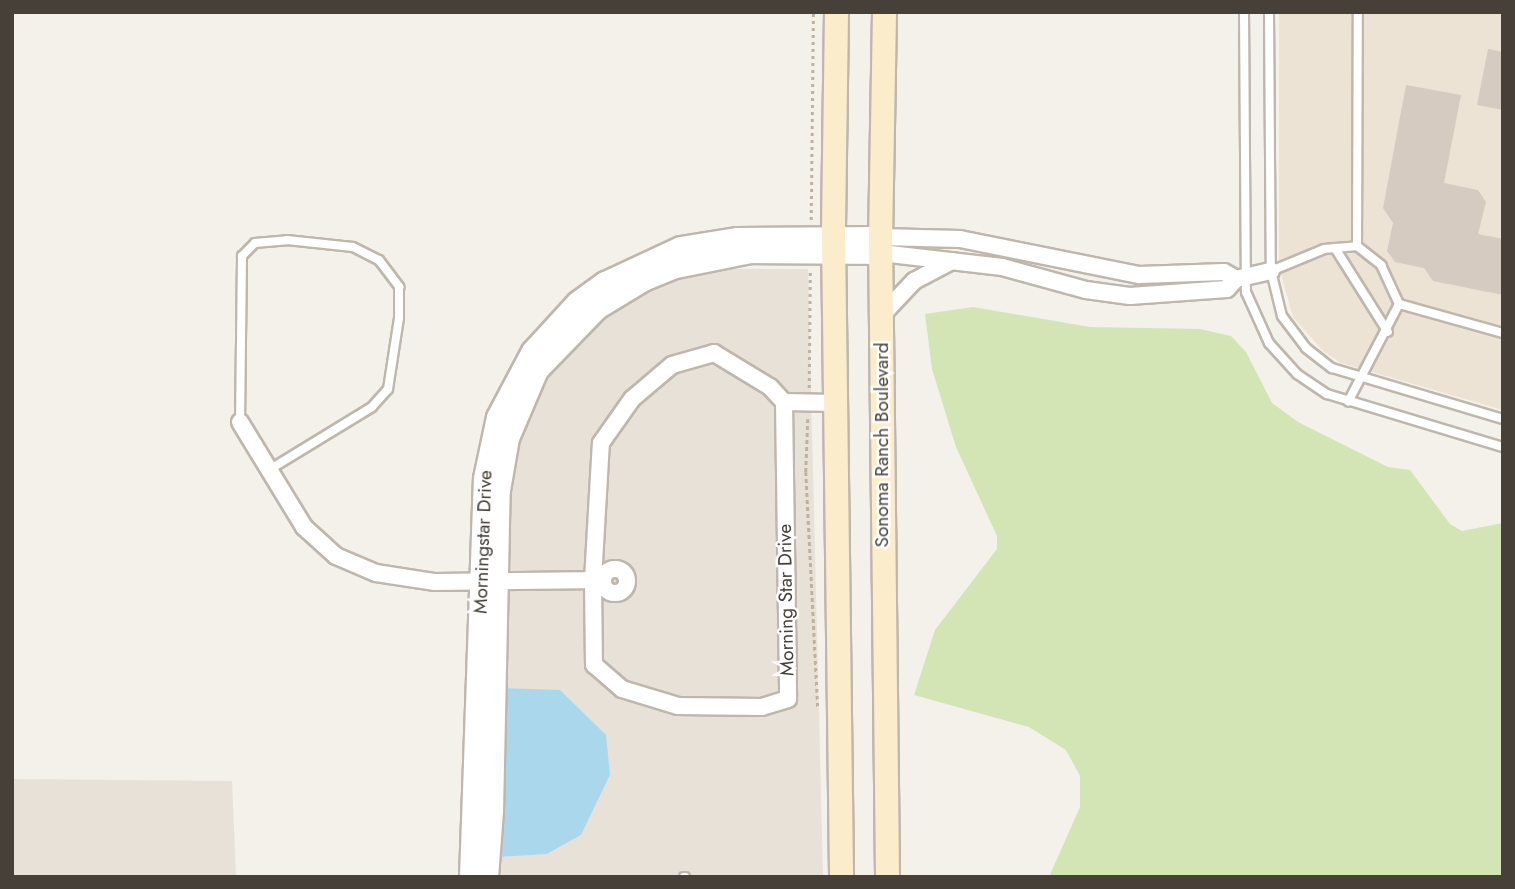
<!DOCTYPE html>
<html>
<head>
<meta charset="utf-8">
<style>
	body { margin:0 }
	#map { position:relative; width:1515px; height:889px; overflow:hidden; background:#f4f0ea; font-family:Jost,sans-serif }
	div>[style] { position:absolute }
	[style*='--x'] { left:calc(var(--x)*1px); top:calc(var(--y)*1px); width:calc(var(--w)*1px); rotate:calc(var(--a)*1deg) }
	.residential>* { inset:0; background:#e7e1d8 }
	.education>* { inset:0; background:#ece3d5 }
	.green>* { inset:0; background:#d4e5b5 }
	.water>* { inset:0; background:#aad7ec }
	.building>* { inset:0; background:#d5cbc0 }
	.path>* { height:2.5px; margin-top:-1.25px; transform-origin:0; background:repeating-linear-gradient(90deg,#c0b19f 0 3.5px,transparent 0 7px) }
	.roads { filter:drop-shadow(2px 0 #bfb7ad) drop-shadow(-2px 0 #bfb7ad) drop-shadow(0 2px #bfb7ad) drop-shadow(0 -2px #bfb7ad) }
	.service>* { height:8px; margin:-4px; padding:0 4px; transform-origin:4px; border-radius:4px; background:#fff }
	.minor>* { height:16px; margin:-8px; padding:0 8px; transform-origin:8px; border-radius:8px; background:#fff }
	.minor>.ring { margin:-8px; padding:0; box-sizing:content-box; background:none; border:16px solid #fff; border-radius:50% }
	.tertiary>* { height:21px; margin:-10.5px; padding:0 10.5px; transform-origin:10.5px; border-radius:10.5px; background:#fff }
	.secondary>* { height:23px; margin:-11.5px; padding:0 11.5px; transform-origin:11.5px; border-radius:11.5px; background:#fbeccc }
	span { translate:-50% -50%; white-space:nowrap; text-align:center; line-height:1.15; -webkit-text-stroke:5px #fff; paint-order:stroke }
	.street-label { font-size:19px; color:#474038 }
	.frame { position:absolute; inset:0; border:14px solid #474038; pointer-events:none }
</style>
</head>
<body>
<div id="map">
	<div class="residential">
		<div style="clip-path:polygon(706px 269px,808px 269px,823px 877px,494px 877px,498px 857px,547px 854px,581px 835px,610px 775px,502px 688px,506px 469px,538px 381px,587px 322px,657px 286px)"></div>
		<div style="clip-path:polygon(12px 779px,232px 781px,236px 877px,12px 877px)"></div>
	</div>
	<div class="education">
		<div style="clip-path:polygon(1279px 12px,1503px 12px,1503px 410px,1341px 363px,1323px 351px,1293px 317px,1279px 267px)"></div>
	</div>
	<div class="green">
		<div style="clip-path:polygon(973px 307px,1090px 327px,1200px 329px,1231px 336px,1246px 352px,1272px 403px,1298px 422px,1388px 467px,1410px 470px,1450px 524px,1462px 531px,1503px 523px,1503px 877px,1049px 877px,1080px 807px,1080px 776px,1066px 750px,1029px 727px,914px 695px,935px 630px,997px 549px,997px 536px,956px 447px,932px 369px,925px 314px)"></div>
	</div>
	<div class="water">
		<div style="clip-path:polygon(502px 688px,560px 690px,606px 735px,610px 775px,581px 835px,547px 854px,498px 857px)"></div>
	</div>
	<div class="building">
		<div style="clip-path:polygon(1488px 49px,1503px 52px,1503px 110px,1477px 105px)"></div>
		<div style="clip-path:polygon(1406px 85px,1461px 95px,1444px 183px,1478px 190px,1486px 202px,1478px 234px,1503px 239px,1503px 295px,1433px 281px,1424px 268px,1395px 262px,1387px 251px,1393px 223px,1383px 208px)"></div>
	</div>
	<div class="path">
		<div style="--x:811;--y:220;--w:208;--a:-89.4"></div>
		<div style="--x:809;--y:388;--w:116;--a:-89.5"></div>
		<div style="--x:808;--y:419;--w:53;--a:92.2"></div>
		<div style="--x:806;--y:472;--w:237;--a:87.1"></div>
	</div>
	<div class="roads">
		<div class="service">
			<div style="--x:1244;--y:12;--w:280;--a:89.6"></div>
			<div style="--x:1246;--y:292;--w:56;--a:65.7"></div>
			<div style="--x:1269;--y:343;--w:42;--a:47.9"></div>
			<div style="--x:1297;--y:374;--w:36;--a:34"></div>
			<div style="--x:1327;--y:394;--w:184;--a:16.8"></div>
			<div style="--x:1269;--y:12;--w:259;--a:89.6"></div>
			<div style="--x:1271;--y:271;--w:46;--a:76.3"></div>
			<div style="--x:1282;--y:316;--w:40;--a:53"></div>
			<div style="--x:1306;--y:348;--w:33;--a:38"></div>
			<div style="--x:1332;--y:368;--w:178;--a:16.6"></div>
			<div style="--x:1357;--y:246;--w:234;--a:-89.8"></div>
			<div style="--x:1335;--y:248;--w:99;--a:57.8"></div>
			<div style="--x:1271;--y:271;--w:57;--a:-22.5"></div>
			<div style="--x:1324;--y:249;--w:33;--a:-5"></div>
			<div style="--x:1357;--y:246;--w:31;--a:38"></div>
			<div style="--x:1381;--y:265;--w:43;--a:65.2"></div>
			<div style="--x:1399;--y:304;--w:110;--a:117.5"></div>
			<div style="--x:1399;--y:304;--w:108;--a:15.6"></div>
			<div style="--x:240;--y:422;--w:166;--a:-89.3"></div>
			<div style="--x:242;--y:256;--w:18;--a:-45"></div>
			<div style="--x:255;--y:243;--w:32;--a:-5"></div>
			<div style="--x:287;--y:240;--w:66;--a:6.1"></div>
			<div style="--x:353;--y:247;--w:29;--a:27"></div>
			<div style="--x:379;--y:260;--w:34;--a:53"></div>
			<div style="--x:399;--y:287;--w:31;--a:90"></div>
			<div style="--x:399;--y:318;--w:72;--a:98.8"></div>
			<div style="--x:388;--y:389;--w:24;--a:132"></div>
			<div style="--x:372;--y:407;--w:123;--a:148.6"></div>
			<div style="--x:684;--y:877;--w:1;--a:0"></div>
		</div>
		<div class="minor">
			<div style="--x:880;--y:237;--w:80;--a:1.4"></div>
			<div style="--x:960;--y:239;--w:183;--a:11.4"></div>
			<div style="--x:1139;--y:275;--w:85;--a:-2"></div>
			<div style="--x:1224;--y:272;--w:14;--a:30"></div>
			<div style="--x:881;--y:253;--w:122;--a:6.6"></div>
			<div style="--x:1002;--y:267;--w:87;--a:15.3"></div>
			<div style="--x:1086;--y:290;--w:44;--a:7.8"></div>
			<div style="--x:1130;--y:296;--w:97;--a:-4.1"></div>
			<div style="--x:1227;--y:289;--w:13;--a:-48"></div>
			<div style="--x:1236;--y:279;--w:36;--a:-13"></div>
			<div style="--x:882;--y:315;--w:47;--a:-46.7"></div>
			<div style="--x:914;--y:281;--w:43;--a:-27.8"></div>
			<div style="--x:714;--y:353;--w:66;--a:31.3"></div>
			<div style="--x:770;--y:387;--w:21;--a:47"></div>
			<div style="--x:784;--y:402;--w:297;--a:89.2"></div>
			<div style="--x:788;--y:699;--w:27;--a:163"></div>
			<div style="--x:762;--y:707;--w:84;--a:-179.3"></div>
			<div style="--x:678;--y:706;--w:59;--a:-163.1"></div>
			<div style="--x:622;--y:689;--w:37;--a:-139"></div>
			<div style="--x:594;--y:665;--w:85;--a:-90.7"></div>
			<div style="--x:593;--y:580;--w:137;--a:-86.7"></div>
			<div style="--x:601;--y:443;--w:54;--a:-54.8"></div>
			<div style="--x:632;--y:399;--w:52;--a:-40.4"></div>
			<div style="--x:672;--y:365;--w:44;--a:-15.9"></div>
			<div style="--x:784;--y:402;--w:51;--a:1.1"></div>
			<div style="--x:240;--y:422;--w:123;--a:58.6"></div>
			<div style="--x:304;--y:527;--w:43;--a:42.2"></div>
			<div style="--x:336;--y:556;--w:43;--a:23"></div>
			<div style="--x:376;--y:573;--w:60;--a:8.7"></div>
			<div style="--x:435;--y:582;--w:166;--a:-0.7"></div>
			<div class="ring" style="left:603px;top:569px;width:8px;height:8px"></div>
		</div>
		<div class="tertiary">
			<div style="--x:470;--y:877;--w:399;--a:-88"></div>
			<div style="--x:484;--y:478;--w:62;--a:-78"></div>
			<div style="--x:497;--y:417;--w:75;--a:-62.1"></div>
			<div style="--x:532;--y:351;--w:67;--a:-47.4"></div>
			<div style="--x:577;--y:302;--w:34;--a:-36"></div>
			<div style="--x:605;--y:282;--w:83;--a:-25"></div>
			<div style="--x:680;--y:247;--w:58;--a:-9"></div>
			<div style="--x:737;--y:238;--w:143;--a:-0.4"></div>
			<div style="--x:487;--y:877;--w:66;--a:-85.7"></div>
			<div style="--x:492;--y:811;--w:321;--a:-88.8"></div>
			<div style="--x:499;--y:490;--w:53;--a:-80.2"></div>
			<div style="--x:508;--y:438;--w:74;--a:-66.9"></div>
			<div style="--x:537;--y:370;--w:86;--a:-45.9"></div>
			<div style="--x:597;--y:308;--w:54;--a:-31.3"></div>
			<div style="--x:643;--y:280;--w:35;--a:-22"></div>
			<div style="--x:676;--y:267;--w:76;--a:-11.5"></div>
			<div style="--x:750;--y:252;--w:131;--a:0.4"></div>
		</div>
		<div class="secondary">
			<div style="--x:836;--y:12;--w:224;--a:90.8"></div>
			<div style="--x:833;--y:236;--w:641;--a:89.28"></div>
			<div style="--x:884;--y:12;--w:225;--a:91"></div>
			<div style="--x:880;--y:237;--w:640;--a:89.37"></div>
		</div>
	</div>
	<div class="street-label">
		<span style="left:882px;top:445px;rotate:-90deg">Sonoma Ranch Boulevard</span>
		<span style="left:483px;top:542px;rotate:-88deg">Morningstar Drive</span>
		<span style="left:786px;top:600px;rotate:-91deg">Morning Star Drive</span>
	</div>
	<div class="frame"></div>
</div>
</body>
</html>
